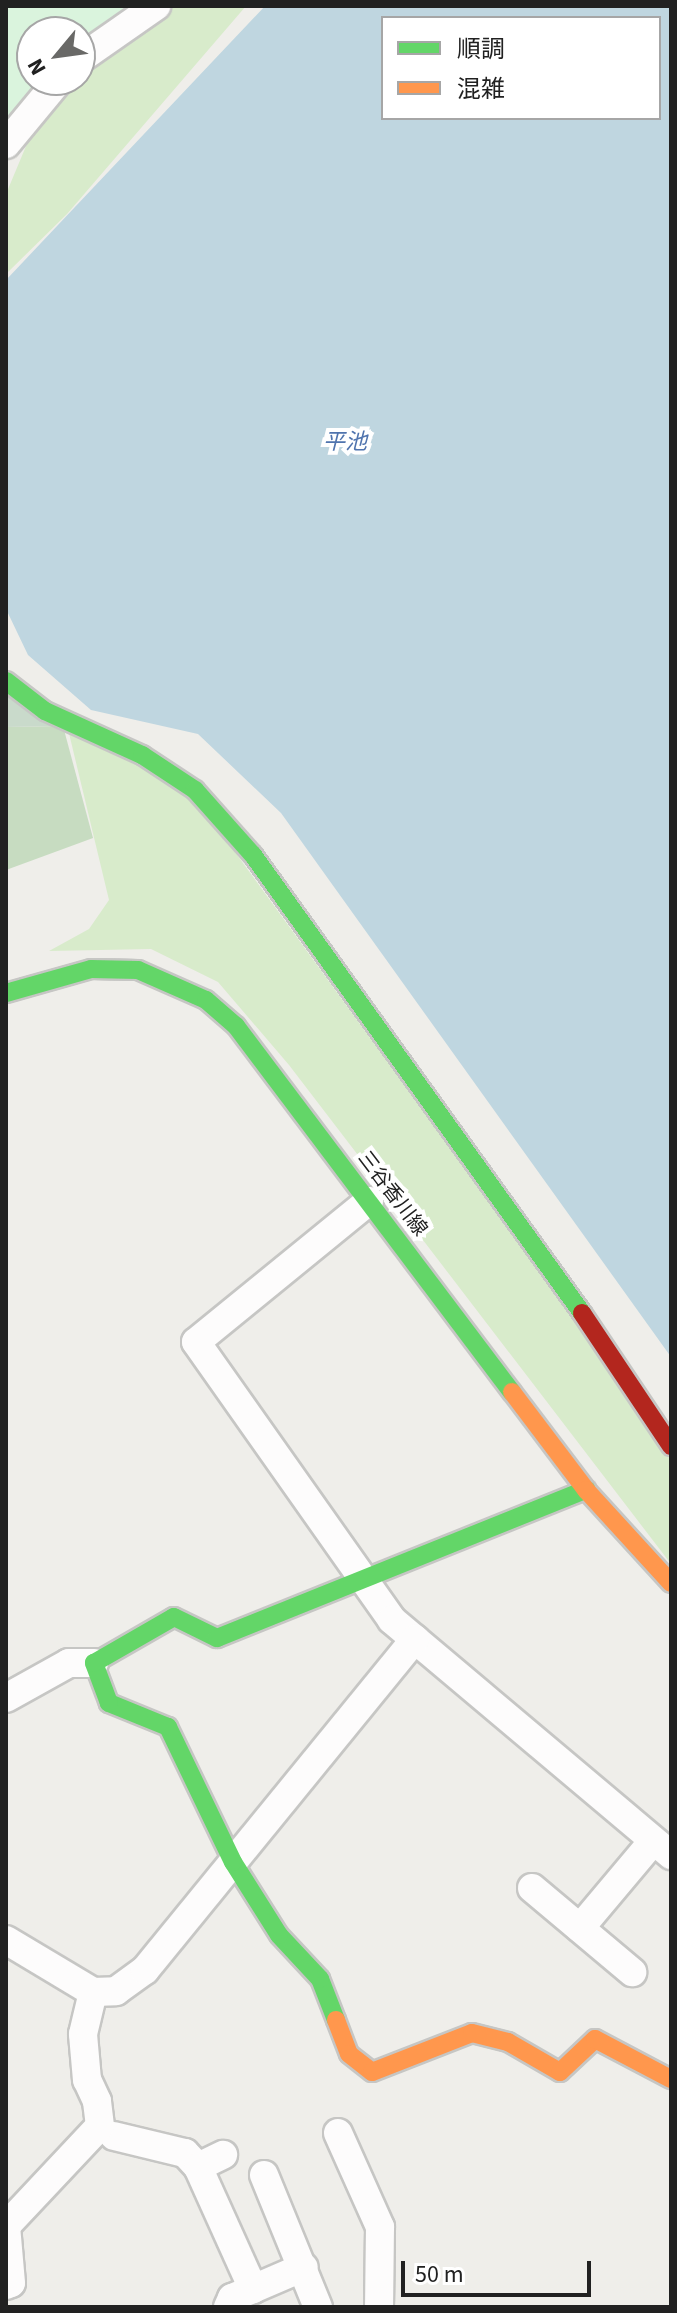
<!DOCTYPE html>
<html>
<head>
<meta charset="utf-8">
<style>
	body { margin:0 }
	#map { position:relative; width:677px; height:2313px; overflow:hidden; background:#efeeea; font-family:"Source Sans 3","Noto Sans JP",sans-serif }
	div>[style] { position:absolute }
	[style*='--x'] { left:calc(var(--x)*1px); top:calc(var(--y)*1px); width:calc(var(--w)*1px); rotate:calc(var(--a)*1deg) }
	.grass>* { inset:0; background:#d8ebcb }
	.forest>* { inset:0; background:#c7dcc1 }
	.cemetery>* { inset:0; background:#c9dacb }
	.park>* { inset:0; background:#daf4dd }
	.water>* { inset:0; background:#bfd6e0 }
	.roads { filter:drop-shadow(2px 0 #c6c6c4) drop-shadow(-2px 0 #c6c6c4) drop-shadow(0 2px #c6c6c4) drop-shadow(0 -2px #c6c6c4) }
	.street>* { height:28px; margin:-14px; padding:0 14px; transform-origin:14px; border-radius:14px; background:#fdfcfc }
	.fast>* { height:18px; margin:-9px; padding:0 9px; transform-origin:9px; border-radius:9px; background:#63d668 }
	.slow>* { height:18px; margin:-9px; padding:0 9px; transform-origin:9px; border-radius:9px; background:#ff974d }
	.jam>* { height:18px; margin:-9px; padding:0 9px; transform-origin:9px; border-radius:9px; background:#b3261e }
	span { translate:-50% -50%; white-space:nowrap; text-align:center; line-height:1.15; -webkit-text-stroke:8px #fff; paint-order:stroke }
	.street-label { font-size:20px; color:#212121 }
	.water-label { font-size:22px; color:#5074ae; font-style:italic }
	.frame { position:absolute; inset:0; border:8px solid #212121; pointer-events:none }
	.legend { position:absolute; left:381px; top:16px; width:280px; height:104px; box-sizing:border-box; background:#fff; border:2px solid #a6a6a6; margin:0; padding:10px 14px; list-style:none; font-size:24px; color:#212121 }
	.legend li { display:flex; align-items:center; gap:16px; height:40px }
	.legend b { width:40px; border:2px solid #a6a6a6 }
	.north { position:absolute; left:16px; top:16px; width:80px; height:80px; box-sizing:border-box; background:#fff; border:2px solid #a6a6a6; border-radius:50%; rotate:241deg; font-size:22px; font-weight:700; line-height:32px; text-align:center; color:#212121 }
	.north::after { content:''; display:block; margin:auto; width:28px; height:36px; background:#696967; clip-path:polygon(50% 0,100% 100%,50% 72%,0 100%) }
	.scale { position:absolute; left:401px; top:2261px; width:190px; height:36px; box-sizing:border-box; border:4px solid #212121; border-top:0; padding-left:10px; font-size:24px; line-height:28px; white-space:nowrap; color:#212121; -webkit-text-stroke:6px #fff; paint-order:stroke }
</style>
</head>
<body>
<div id="map">
	<div class="grass">
		<div style="clip-path:polygon(168px 6px,246px 6px,67px 214px,6px 274px,6px 194px,39px 115px,68px 80px,80px 80px,80px 65px)"></div>
		<div style="clip-path:polygon(67px 725px,192px 793px,671px 1452px,671px 1564px,289px 1065px,218px 982px,151px 949px,49px 951px,89px 929px,109px 900px)"></div>
	</div>
	<div class="forest">
		<div style="clip-path:polygon(63px 726px,93px 838px,6px 870px,6px 727px)"></div>
	</div>
	<div class="cemetery">
		<div style="clip-path:polygon(6px 687px,63px 726px,6px 727px)"></div>
	</div>
	<div class="park">
		<div style="clip-path:polygon(6px 6px,142px 6px,113px 28px,80px 42px,80px 32px,32px 32px,32px 80px,45px 80px,6px 130px)"></div>
	</div>
	<div class="water">
		<div style="clip-path:polygon(evenodd,265px 6px,671px 6px,671px 1357px,281px 813px,198px 734px,91px 710px,28px 655px,6px 609px,6px 280px,265px 6px,383px 18px,659px 18px,659px 118px,383px 118px,383px 18px)"></div>
	</div>
	<div class="roads">
		<div class="street">
			<div style="--x:80;--y:59;--w:93;--a:-34.9"></div>
			<div style="--x:6;--y:144;--w:83;--a:-50.4"></div>
			<div style="--x:369;--y:1201;--w:223;--a:140.8"></div>
			<div style="--x:196;--y:1342;--w:340;--a:54.8"></div>
			<div style="--x:392;--y:1620;--w:365;--a:40.1"></div>
			<div style="--x:6;--y:1698;--w:72;--a:-29.1"></div>
			<div style="--x:69;--y:1663;--w:25;--a:0"></div>
			<div style="--x:532;--y:1888;--w:131;--a:40"></div>
			<div style="--x:580;--y:1928;--w:114;--a:-50"></div>
			<div style="--x:6;--y:1940;--w:101;--a:30.9"></div>
			<div style="--x:93;--y:1992;--w:23;--a:-2"></div>
			<div style="--x:116;--y:1991;--w:36;--a:-36"></div>
			<div style="--x:145;--y:1970;--w:427;--a:-50.8"></div>
			<div style="--x:338;--y:2133;--w:103;--a:65.9"></div>
			<div style="--x:380;--y:2227;--w:80;--a:90.7"></div>
			<div style="--x:114;--y:2136;--w:73;--a:13.5"></div>
			<div style="--x:185;--y:2153;--w:19;--a:47"></div>
			<div style="--x:198;--y:2167;--w:134;--a:65.7"></div>
			<div style="--x:198;--y:2167;--w:28;--a:-26"></div>
			<div style="--x:264;--y:2175;--w:143;--a:67.8"></div>
			<div style="--x:6;--y:2285;--w:5;--a:-22"></div>
			<div style="--x:11;--y:2283;--w:57;--a:-95"></div>
			<div style="--x:6;--y:2226;--w:137;--a:-46.8"></div>
			<div style="--x:100;--y:2126;--w:25;--a:-97"></div>
			<div style="--x:97;--y:2101;--w:23;--a:-115"></div>
			<div style="--x:87;--y:2080;--w:46;--a:-95"></div>
			<div style="--x:83;--y:2034;--w:43;--a:-76.6"></div>
			<div style="--x:228;--y:2307;--w:10;--a:-66"></div>
			<div style="--x:232;--y:2298;--w:78;--a:-23.3"></div>
		</div>
		<div class="fast">
			<div style="--x:6;--y:681;--w:49;--a:37.6"></div>
			<div style="--x:45;--y:711;--w:107;--a:24.4"></div>
			<div style="--x:142;--y:755;--w:64;--a:33.4"></div>
			<div style="--x:195;--y:790;--w:87;--a:48.3"></div>
			<div style="--x:253;--y:855;--w:564;--a:54.31"></div>
			<div style="--x:6;--y:993;--w:88;--a:-15.8"></div>
			<div style="--x:91;--y:969;--w:47;--a:1.2"></div>
			<div style="--x:138;--y:970;--w:74;--a:23.8"></div>
			<div style="--x:206;--y:1000;--w:40;--a:41"></div>
			<div style="--x:236;--y:1026;--w:458;--a:53"></div>
			<div style="--x:336;--y:2020;--w:44;--a:-111.3"></div>
			<div style="--x:320;--y:1979;--w:60;--a:-133"></div>
			<div style="--x:279;--y:1935;--w:86;--a:-122.2"></div>
			<div style="--x:233;--y:1862;--w:150;--a:-115.7"></div>
			<div style="--x:168;--y:1727;--w:64;--a:-157.9"></div>
			<div style="--x:109;--y:1703;--w:43;--a:-110.6"></div>
			<div style="--x:94;--y:1663;--w:92;--a:-29.9"></div>
			<div style="--x:174;--y:1617;--w:48;--a:26"></div>
			<div style="--x:217;--y:1638;--w:398;--a:-21.9"></div>
		</div>
		<div class="slow">
			<div style="--x:512;--y:1392;--w:123;--a:52.9"></div>
			<div style="--x:586;--y:1490;--w:126;--a:47.6"></div>
			<div style="--x:336;--y:2020;--w:36;--a:69"></div>
			<div style="--x:349;--y:2054;--w:29;--a:38"></div>
			<div style="--x:372;--y:2072;--w:107;--a:-21.3"></div>
			<div style="--x:472;--y:2033;--w:37;--a:14"></div>
			<div style="--x:508;--y:2042;--w:60;--a:30"></div>
			<div style="--x:560;--y:2072;--w:48;--a:-43.3"></div>
			<div style="--x:595;--y:2039;--w:86;--a:27.8"></div>
		</div>
		<div class="jam">
			<div style="--x:582;--y:1313;--w:160;--a:56.2"></div>
		</div>
	</div>
	<div class="street-label">
		<span style="left:392px;top:1194px;rotate:53deg">三谷香川線</span>
	</div>
	<div class="water-label">
		<span style="left:345px;top:443px">平池</span>
	</div>
	<div class="frame"></div>
	<ul class="legend">
	<li><b style="height:10px;background:#63d668"></b>順調</li>
	<li><b style="height:10px;background:#ff974d"></b>混雑</li>
	</ul>
	<div class="north">N</div>
	<div class="scale">50 m</div>
</div>
</body>
</html>
